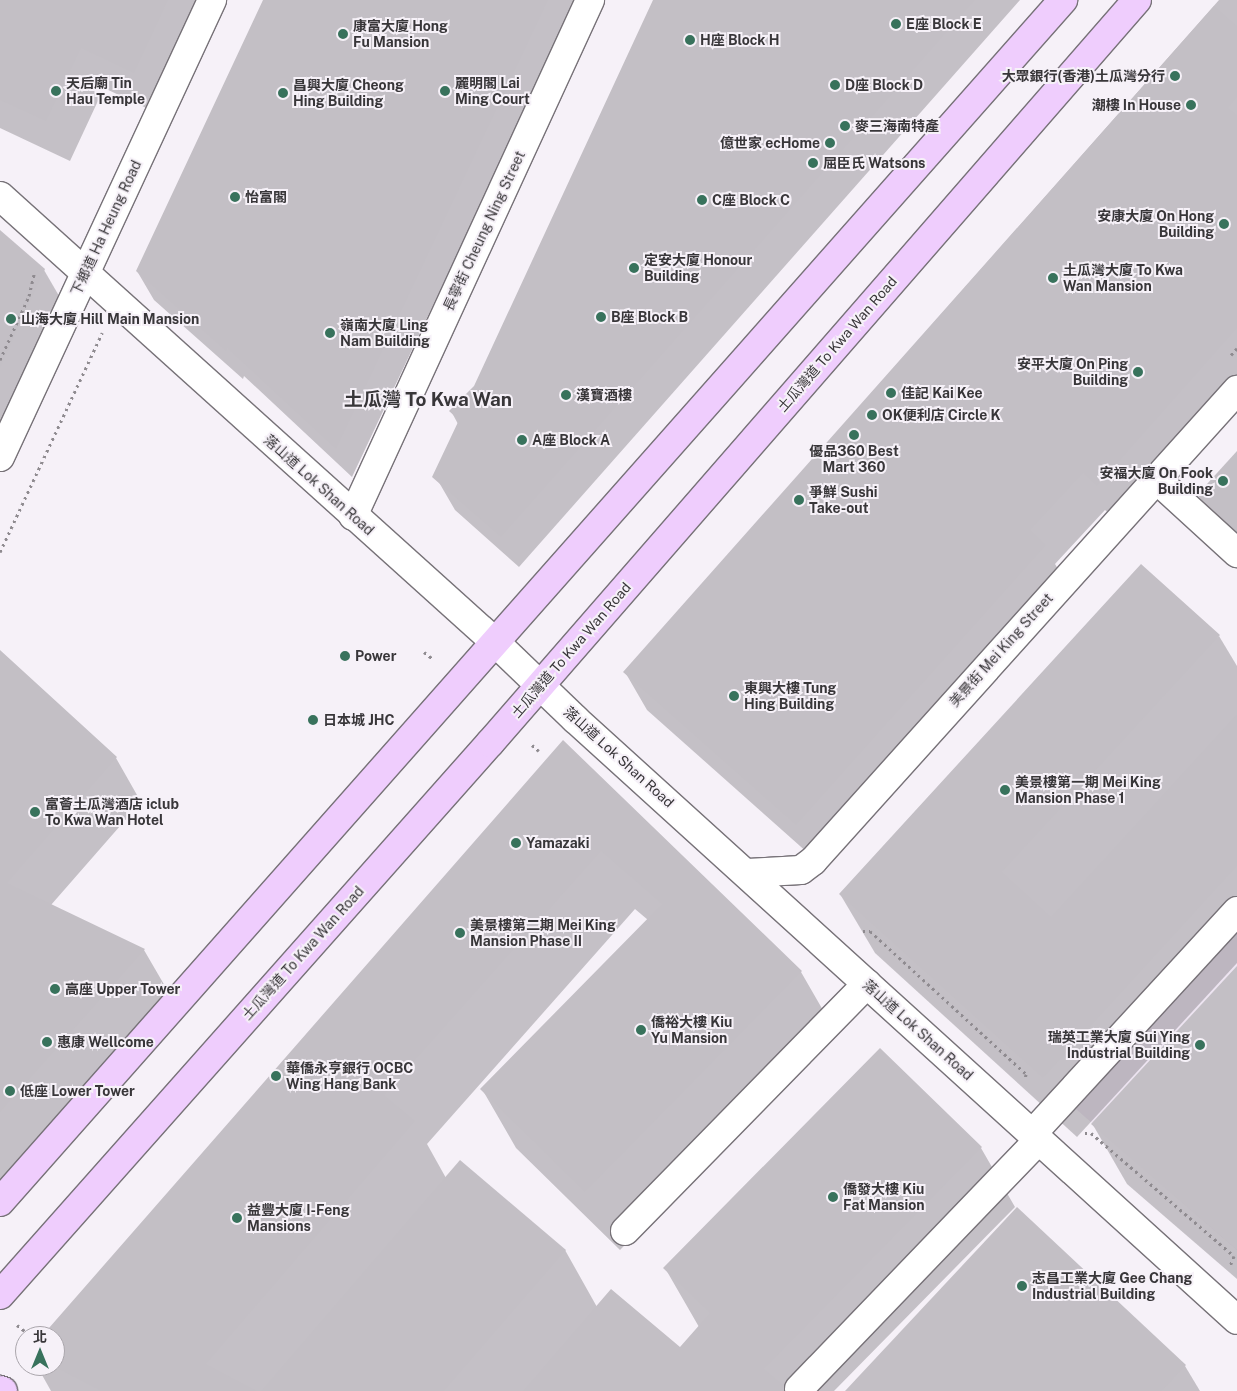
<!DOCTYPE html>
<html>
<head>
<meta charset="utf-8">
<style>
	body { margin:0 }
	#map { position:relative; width:1237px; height:1391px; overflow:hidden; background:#f6f1f8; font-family:"Public Sans","Noto Sans TC",sans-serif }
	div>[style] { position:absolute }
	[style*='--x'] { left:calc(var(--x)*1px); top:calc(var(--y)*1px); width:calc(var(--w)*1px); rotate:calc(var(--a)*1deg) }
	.built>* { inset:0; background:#ede4f1 }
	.shadow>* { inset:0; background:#0003 }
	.building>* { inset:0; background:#c3bfc5 }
	.path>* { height:3px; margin-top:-1.5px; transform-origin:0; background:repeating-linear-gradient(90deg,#8f8b90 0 2.5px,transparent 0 6.5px) }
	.roads { filter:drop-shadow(1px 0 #777278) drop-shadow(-1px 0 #777278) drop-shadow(0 1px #777278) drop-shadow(0 -1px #777278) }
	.minor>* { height:28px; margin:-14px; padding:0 14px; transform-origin:14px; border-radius:14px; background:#fff }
	.major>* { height:28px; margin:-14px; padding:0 14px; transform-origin:14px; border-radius:14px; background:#efcdfd }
	.dots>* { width:14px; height:14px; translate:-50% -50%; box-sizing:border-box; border:2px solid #f6f1f8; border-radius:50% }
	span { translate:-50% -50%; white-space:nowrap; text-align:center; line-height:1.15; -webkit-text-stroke:4px #f6f1f8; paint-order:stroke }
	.poi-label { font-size:14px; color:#383639; font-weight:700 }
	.left { translate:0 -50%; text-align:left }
	.right { translate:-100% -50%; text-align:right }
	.street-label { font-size:14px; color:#383639 }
	.district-label { font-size:19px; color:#383639; font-weight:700 }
	.north { position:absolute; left:15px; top:1326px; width:50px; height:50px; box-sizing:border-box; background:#f6f1f8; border:1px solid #aaa6ac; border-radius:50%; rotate:0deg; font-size:14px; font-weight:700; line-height:20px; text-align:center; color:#383639 }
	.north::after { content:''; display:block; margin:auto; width:18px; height:22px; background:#38725c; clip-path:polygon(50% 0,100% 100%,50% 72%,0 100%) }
</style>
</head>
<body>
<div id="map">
	<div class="built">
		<div style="clip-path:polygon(1237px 920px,1237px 1250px,1069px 1103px)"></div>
	</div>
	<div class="shadow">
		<div style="clip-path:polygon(0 0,210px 0,157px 113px,104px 88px,70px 161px,0 128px)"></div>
		<div style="clip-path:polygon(265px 0,577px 0,352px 477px,244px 376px,243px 379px,154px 300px,137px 271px)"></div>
		<div style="clip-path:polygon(654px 0,1020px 0,519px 567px,455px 510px,437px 479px,458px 424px,451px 411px,475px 386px)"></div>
		<div style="clip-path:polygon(1219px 0,1237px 0,1237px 391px,1119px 523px,1105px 510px,1055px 564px,1067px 584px,818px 862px,647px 710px,625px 672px)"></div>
		<div style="clip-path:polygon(0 232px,44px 270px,62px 301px,0 435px)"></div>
		<div style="clip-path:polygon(1237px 453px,1237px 559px,1198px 495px)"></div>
		<div style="clip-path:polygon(1219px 636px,1237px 666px,1237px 963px,1077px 1137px,875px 953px,840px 894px)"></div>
		<div style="clip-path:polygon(0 651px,116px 758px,141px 802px,51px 905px,144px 950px,169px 993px,0 1184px)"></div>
		<div style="clip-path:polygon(563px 742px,801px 972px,835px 1031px,620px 1250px,516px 1148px,482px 1089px,648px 920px,635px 909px,427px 1144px,446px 1178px,565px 1250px,597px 1307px,680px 1349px,699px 1327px,665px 1268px,880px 1049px,981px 1148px,1015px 1207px,834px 1391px,51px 1391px,37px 1366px,55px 1366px,55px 1336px,44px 1336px)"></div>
		<div style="clip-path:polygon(1237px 967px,1237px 1279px,1127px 1184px,1093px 1125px)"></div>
		<div style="clip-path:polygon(1017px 1209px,1185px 1366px,1200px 1391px,846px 1391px)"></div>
	</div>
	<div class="building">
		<div style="clip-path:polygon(0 0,168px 0,134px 73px,81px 48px,46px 121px,0 100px)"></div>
		<div style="clip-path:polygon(263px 0,548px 0,336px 449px,227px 348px,226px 351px,136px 271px)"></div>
		<div style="clip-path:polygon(653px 0,975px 0,501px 537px,432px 477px,459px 420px,449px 411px,474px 386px)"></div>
		<div style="clip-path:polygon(1214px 6px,1237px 26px,1237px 97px,1228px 108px,1237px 115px,1237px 328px,1097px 486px,1083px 473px,1030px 530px,1046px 545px,796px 825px,623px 672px)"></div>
		<div style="clip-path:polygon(0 230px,45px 269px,0 368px)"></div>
		<div style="clip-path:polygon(1237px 451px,1237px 532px,1197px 495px)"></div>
		<div style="clip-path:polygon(1141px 564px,1220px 635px,1002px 872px,1051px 917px,1237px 714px,1237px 866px,1043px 1078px,839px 894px)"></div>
		<div style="clip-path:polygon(0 650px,117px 757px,7px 883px,145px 949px,0 1112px)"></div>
		<div style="clip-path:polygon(563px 740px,802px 971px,585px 1192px,480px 1089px,662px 904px,601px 851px,384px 1095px,415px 1121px,206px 1364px,257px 1391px,101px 1391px,53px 1366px,55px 1336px,42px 1336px)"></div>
		<div style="clip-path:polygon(1237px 966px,1237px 1250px,1091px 1124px)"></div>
		<div style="clip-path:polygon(880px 1048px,982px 1147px,764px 1369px,784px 1386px,784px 1391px,523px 1391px,611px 1289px,680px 1347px,710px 1313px,663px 1268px)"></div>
		<div style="clip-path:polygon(460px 1160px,566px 1250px,444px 1391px,261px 1391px)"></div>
		<div style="clip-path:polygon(1017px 1207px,1186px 1365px,1162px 1391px,845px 1391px)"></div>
	</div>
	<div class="path">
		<div style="--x:1231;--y:355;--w:9;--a:-49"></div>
		<div style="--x:0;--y:360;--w:70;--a:-65.6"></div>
		<div style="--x:29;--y:296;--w:23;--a:-77"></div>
		<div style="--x:0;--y:552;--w:242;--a:-65"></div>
		<div style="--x:424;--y:652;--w:11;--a:38"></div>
		<div style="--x:532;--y:745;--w:9;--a:41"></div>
		<div style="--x:863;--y:931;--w:7;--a:0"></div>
		<div style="--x:870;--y:931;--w:212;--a:42.5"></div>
		<div style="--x:1026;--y:1074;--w:5;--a:101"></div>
		<div style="--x:1085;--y:1133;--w:6;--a:0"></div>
		<div style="--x:1091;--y:1133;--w:189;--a:40.7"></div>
		<div style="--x:1234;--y:1256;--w:11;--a:112"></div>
		<div style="--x:17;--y:1325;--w:11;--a:38"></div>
	</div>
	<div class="roads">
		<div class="minor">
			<div style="--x:0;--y:196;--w:666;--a:42.02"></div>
			<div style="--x:495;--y:642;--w:111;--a:43.9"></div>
			<div style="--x:575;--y:719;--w:894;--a:42.23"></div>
			<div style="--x:0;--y:457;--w:504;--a:-65.11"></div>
			<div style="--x:1156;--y:479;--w:110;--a:42.4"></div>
			<div style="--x:353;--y:516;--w:568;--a:-65.33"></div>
			<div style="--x:748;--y:873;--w:53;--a:-3.2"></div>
			<div style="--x:801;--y:870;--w:15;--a:-37"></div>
			<div style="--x:813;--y:861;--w:634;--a:-48.01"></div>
			<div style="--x:1032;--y:1134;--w:303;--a:-47.4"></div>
			<div style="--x:625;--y:1231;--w:346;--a:-45.6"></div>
			<div style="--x:799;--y:1389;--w:346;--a:-46.1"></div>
		</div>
		<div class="major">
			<div style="--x:0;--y:1202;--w:1605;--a:-48.51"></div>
			<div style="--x:0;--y:1295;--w:738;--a:-48.41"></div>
			<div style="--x:490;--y:743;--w:985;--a:-48.95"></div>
			<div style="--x:0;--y:1390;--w:3;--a:18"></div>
		</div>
	</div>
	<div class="dots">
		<div style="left:896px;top:24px;background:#38725c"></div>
		<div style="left:343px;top:34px;background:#38725c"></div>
		<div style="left:690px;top:40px;background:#38725c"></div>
		<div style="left:1175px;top:76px;background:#38725c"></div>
		<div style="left:835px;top:85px;background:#38725c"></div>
		<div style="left:56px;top:91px;background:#38725c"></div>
		<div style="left:445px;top:91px;background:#38725c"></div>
		<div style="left:283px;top:93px;background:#38725c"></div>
		<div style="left:1191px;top:105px;background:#38725c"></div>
		<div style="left:845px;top:126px;background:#38725c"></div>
		<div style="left:830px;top:143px;background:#38725c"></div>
		<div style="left:813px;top:163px;background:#38725c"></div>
		<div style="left:235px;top:197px;background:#38725c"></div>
		<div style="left:702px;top:200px;background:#38725c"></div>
		<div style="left:1224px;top:224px;background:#38725c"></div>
		<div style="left:634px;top:268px;background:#38725c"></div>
		<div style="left:1053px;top:278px;background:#38725c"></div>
		<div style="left:601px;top:317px;background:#38725c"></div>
		<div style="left:11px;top:319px;background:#38725c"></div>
		<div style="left:330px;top:333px;background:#38725c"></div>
		<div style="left:1138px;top:372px;background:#38725c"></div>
		<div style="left:891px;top:393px;background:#38725c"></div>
		<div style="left:566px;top:395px;background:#38725c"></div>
		<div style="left:872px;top:415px;background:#38725c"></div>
		<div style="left:854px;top:435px;background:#38725c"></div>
		<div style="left:522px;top:440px;background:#38725c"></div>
		<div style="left:1223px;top:481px;background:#38725c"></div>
		<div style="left:799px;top:500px;background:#38725c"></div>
		<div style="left:345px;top:656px;background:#38725c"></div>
		<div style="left:734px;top:696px;background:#38725c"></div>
		<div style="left:313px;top:720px;background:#38725c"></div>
		<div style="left:1005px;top:790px;background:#38725c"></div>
		<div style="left:35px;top:812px;background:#38725c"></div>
		<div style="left:516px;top:843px;background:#38725c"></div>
		<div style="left:460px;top:933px;background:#38725c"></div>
		<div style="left:55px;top:989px;background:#38725c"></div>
		<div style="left:641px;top:1030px;background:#38725c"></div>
		<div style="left:47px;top:1042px;background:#38725c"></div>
		<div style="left:1200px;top:1045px;background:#38725c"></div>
		<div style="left:276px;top:1076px;background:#38725c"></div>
		<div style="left:10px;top:1091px;background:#38725c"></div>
		<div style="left:833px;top:1197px;background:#38725c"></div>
		<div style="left:237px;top:1218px;background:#38725c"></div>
		<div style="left:1022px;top:1286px;background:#38725c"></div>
	</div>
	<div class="poi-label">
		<span class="left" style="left:906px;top:24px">E座 Block E</span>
		<span class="left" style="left:353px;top:34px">康富大廈 Hong<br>Fu Mansion</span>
		<span class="left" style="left:700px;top:40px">H座 Block H</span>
		<span class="right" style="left:1165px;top:76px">大眾銀行(香港)土瓜灣分行</span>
		<span class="left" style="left:66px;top:91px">天后廟 Tin<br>Hau Temple</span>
		<span class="left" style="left:455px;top:91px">麗明閣 Lai<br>Ming Court</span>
		<span class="left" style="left:293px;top:93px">昌興大廈 Cheong<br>Hing Building</span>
		<span class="left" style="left:845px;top:85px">D座 Block D</span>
		<span class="right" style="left:1181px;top:105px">潮樓 In House</span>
		<span class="left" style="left:855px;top:126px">麥三海南特產</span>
		<span class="right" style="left:820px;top:143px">億世家 ecHome</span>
		<span class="left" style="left:823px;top:163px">屈臣氏 Watsons</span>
		<span class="left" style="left:245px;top:197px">怡富閣</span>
		<span class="left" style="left:712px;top:200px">C座 Block C</span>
		<span class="right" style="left:1214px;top:224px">安康大廈 On Hong<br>Building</span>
		<span class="left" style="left:644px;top:268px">定安大廈 Honour<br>Building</span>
		<span class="left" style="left:1063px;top:278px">土瓜灣大廈 To Kwa<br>Wan Mansion</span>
		<span class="left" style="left:611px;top:317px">B座 Block B</span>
		<span class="left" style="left:21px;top:319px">山海大廈 Hill Main Mansion</span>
		<span class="left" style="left:340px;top:333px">嶺南大廈 Ling<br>Nam Building</span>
		<span class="right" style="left:1128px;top:372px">安平大廈 On Ping<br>Building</span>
		<span class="left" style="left:901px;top:393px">佳記 Kai Kee</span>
		<span class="left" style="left:576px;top:395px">漢寶酒樓</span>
		<span class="left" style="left:882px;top:415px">OK便利店 Circle K</span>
		<span class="left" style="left:532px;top:440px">A座 Block A</span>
		<span style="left:854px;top:459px">優品360 Best<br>Mart 360</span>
		<span class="right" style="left:1213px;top:481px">安福大廈 On Fook<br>Building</span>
		<span class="left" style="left:809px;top:500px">爭鮮 Sushi<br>Take-out</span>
		<span class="left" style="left:355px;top:656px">Power</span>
		<span class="left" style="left:744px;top:696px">東興大樓 Tung<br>Hing Building</span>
		<span class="left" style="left:323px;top:720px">日本城 JHC</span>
		<span class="left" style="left:1015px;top:790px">美景樓第一期 Mei King<br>Mansion Phase 1</span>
		<span class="left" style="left:45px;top:812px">富薈土瓜灣酒店 iclub<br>To Kwa Wan Hotel</span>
		<span class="left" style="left:526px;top:843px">Yamazaki</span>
		<span class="left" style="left:470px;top:933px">美景樓第二期 Mei King<br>Mansion Phase II</span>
		<span class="left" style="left:65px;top:989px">高座 Upper Tower</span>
		<span class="left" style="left:651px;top:1030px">僑裕大樓 Kiu<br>Yu Mansion</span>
		<span class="right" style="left:1190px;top:1045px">瑞英工業大廈 Sui Ying<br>Industrial Building</span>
		<span class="left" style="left:57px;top:1042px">惠康 Wellcome</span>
		<span class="left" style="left:286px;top:1076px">華僑永亨銀行 OCBC<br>Wing Hang Bank</span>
		<span class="left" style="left:20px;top:1091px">低座 Lower Tower</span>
		<span class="left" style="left:843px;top:1197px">僑發大樓 Kiu<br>Fat Mansion</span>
		<span class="left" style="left:247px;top:1218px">益豐大廈 I-Feng<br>Mansions</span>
		<span class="left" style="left:1032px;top:1286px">志昌工業大廈 Gee Chang<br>Industrial Building</span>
	</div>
	<div class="street-label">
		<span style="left:106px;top:228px;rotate:-65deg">下鄉道 Ha Heung Road</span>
		<span style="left:484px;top:231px;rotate:-65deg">長寧街 Cheung Ning Street</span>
		<span style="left:837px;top:344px;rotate:-49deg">土瓜灣道 To Kwa Wan Road</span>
		<span style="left:319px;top:485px;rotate:42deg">落山道 Lok Shan Road</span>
		<span style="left:571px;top:650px;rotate:-49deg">土瓜灣道 To Kwa Wan Road</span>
		<span style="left:1001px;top:650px;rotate:-48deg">美景街 Mei King Street</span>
		<span style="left:619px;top:757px;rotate:42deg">落山道 Lok Shan Road</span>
		<span style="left:303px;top:953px;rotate:-48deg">土瓜灣道 To Kwa Wan Road</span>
		<span style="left:918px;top:1030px;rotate:42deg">落山道 Lok Shan Road</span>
	</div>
	<div class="district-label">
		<span style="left:428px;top:400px">土瓜灣 To Kwa Wan</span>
	</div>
	<div class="north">北</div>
</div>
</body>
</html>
